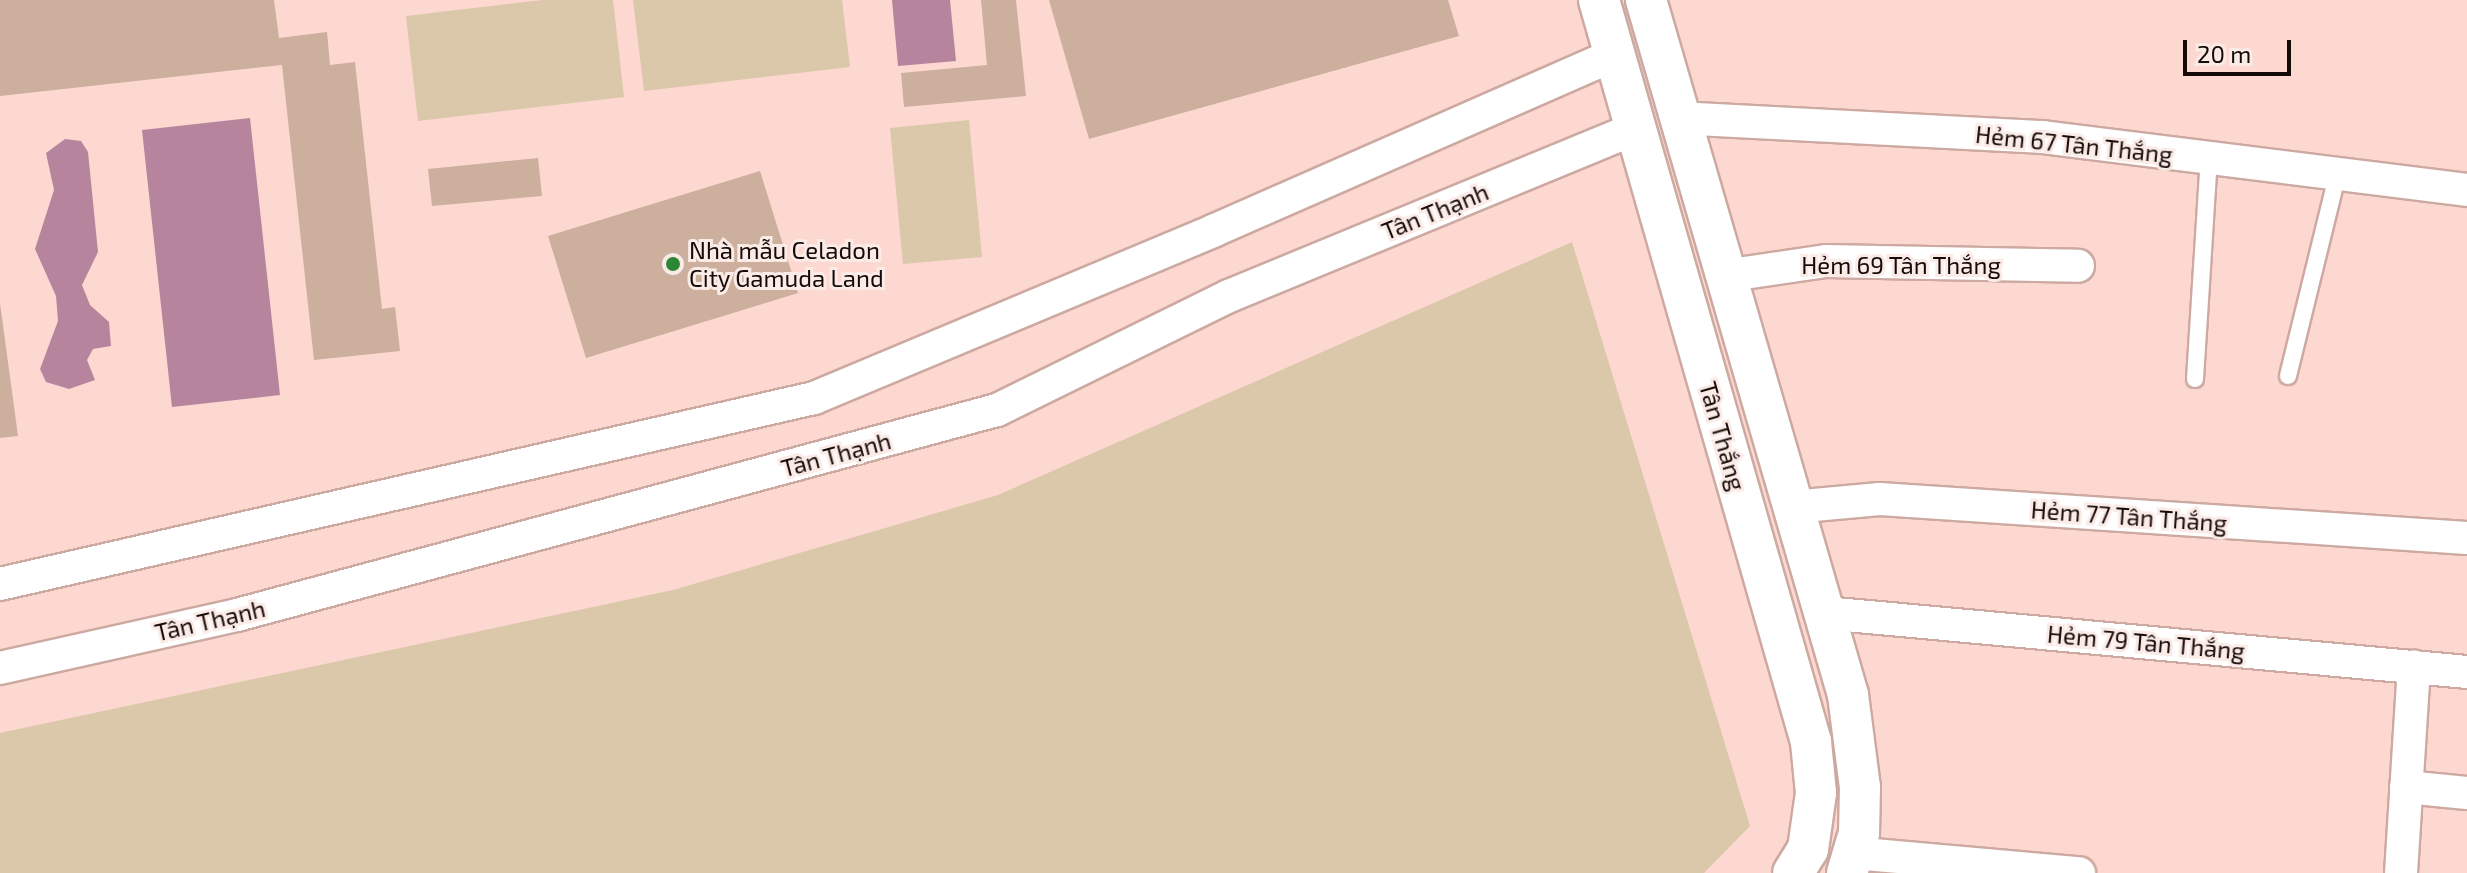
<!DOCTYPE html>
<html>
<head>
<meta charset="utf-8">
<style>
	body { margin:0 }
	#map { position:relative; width:2467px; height:873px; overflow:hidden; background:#fdd8d0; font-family:"Exo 2",sans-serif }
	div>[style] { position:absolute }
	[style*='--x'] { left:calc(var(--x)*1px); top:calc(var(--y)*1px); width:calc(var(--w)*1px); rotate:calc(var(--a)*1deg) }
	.green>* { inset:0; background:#dbc7aa }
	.water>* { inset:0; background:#b7849e }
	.building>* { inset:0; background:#ccaf9c }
	.roads { filter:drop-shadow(2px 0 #cca9a1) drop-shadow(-2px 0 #cca9a1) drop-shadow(0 2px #cca9a1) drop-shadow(0 -2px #cca9a1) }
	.service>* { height:16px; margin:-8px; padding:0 8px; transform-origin:8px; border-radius:8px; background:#fff }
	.minor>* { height:32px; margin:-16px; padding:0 16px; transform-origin:16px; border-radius:16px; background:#fff }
	.tertiary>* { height:40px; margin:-20px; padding:0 20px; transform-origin:20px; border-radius:20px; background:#fff }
	.dots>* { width:22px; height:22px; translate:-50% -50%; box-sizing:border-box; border:4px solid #faebe7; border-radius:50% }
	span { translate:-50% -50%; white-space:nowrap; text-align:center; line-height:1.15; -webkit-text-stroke:6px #faebe7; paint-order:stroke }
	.street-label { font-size:24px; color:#160a08 }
	.poi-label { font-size:24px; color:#160a08 }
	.left { translate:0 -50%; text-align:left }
	.scale { position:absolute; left:2183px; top:40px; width:108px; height:36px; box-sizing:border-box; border:4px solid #160a08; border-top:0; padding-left:10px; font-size:24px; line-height:28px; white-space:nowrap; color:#160a08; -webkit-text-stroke:6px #faebe7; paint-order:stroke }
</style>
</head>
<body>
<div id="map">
	<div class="green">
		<div style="clip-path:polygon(543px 0,613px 0,624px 97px,418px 121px,406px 16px)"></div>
		<div style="clip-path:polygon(633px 0,842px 0,850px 67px,644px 91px)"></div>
		<div style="clip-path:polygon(969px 120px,982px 257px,903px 264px,890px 128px)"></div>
		<div style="clip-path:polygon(1572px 242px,1750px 826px,1704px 873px,0 873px,0 733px,673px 590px,998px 495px)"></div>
	</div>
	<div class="water">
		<div style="clip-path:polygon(892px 0,950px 0,956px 61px,898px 66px)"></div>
		<div style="clip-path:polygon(250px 118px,280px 395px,172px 407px,142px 130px)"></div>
		<div style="clip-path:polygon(65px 139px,81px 141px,88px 152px,98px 252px,82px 285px,90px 305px,109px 322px,111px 346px,93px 349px,87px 360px,95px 380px,69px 389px,46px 382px,40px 369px,58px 321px,56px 296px,35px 249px,54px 190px,46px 153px)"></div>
	</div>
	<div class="building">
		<div style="clip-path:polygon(0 0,274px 0,279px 38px,327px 32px,330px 65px,355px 62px,382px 309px,395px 307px,400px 351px,314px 360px,282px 65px,0 96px)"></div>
		<div style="clip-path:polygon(981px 0,1016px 0,1026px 96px,904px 107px,901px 73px,987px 65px)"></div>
		<div style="clip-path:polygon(1049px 0,1448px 0,1459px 36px,1089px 139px)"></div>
		<div style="clip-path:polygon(538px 158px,542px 196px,432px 206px,428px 169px)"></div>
		<div style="clip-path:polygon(760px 171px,798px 293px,586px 358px,548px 236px)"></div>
		<div style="clip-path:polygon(0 303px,18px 436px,0 438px)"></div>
	</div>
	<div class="roads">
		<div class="service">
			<div style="--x:2288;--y:376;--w:209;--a:-76.2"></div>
			<div style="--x:2195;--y:379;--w:221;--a:-86.4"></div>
		</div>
		<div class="minor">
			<div style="--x:1679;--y:118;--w:364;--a:3"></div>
			<div style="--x:2043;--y:137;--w:427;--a:7.1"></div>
			<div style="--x:1724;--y:276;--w:103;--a:-8.4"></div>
			<div style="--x:1826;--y:261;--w:252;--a:1.1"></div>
			<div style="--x:1792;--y:507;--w:88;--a:-5.2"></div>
			<div style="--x:1880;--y:499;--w:588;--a:3.8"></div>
			<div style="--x:0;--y:584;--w:835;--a:-12.87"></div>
			<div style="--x:814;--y:398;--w:433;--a:-22.7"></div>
			<div style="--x:1213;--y:231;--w:438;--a:-23.7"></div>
			<div style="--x:1825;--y:613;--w:645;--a:5.25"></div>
			<div style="--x:0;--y:668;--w:243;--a:-12.6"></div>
			<div style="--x:237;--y:615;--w:787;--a:-15.1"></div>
			<div style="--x:997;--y:410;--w:258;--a:-26.2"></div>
			<div style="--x:1229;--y:296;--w:438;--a:-22.4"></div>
			<div style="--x:2406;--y:787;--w:61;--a:5.6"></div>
			<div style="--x:1853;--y:853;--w:227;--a:5.1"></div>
			<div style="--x:2401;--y:873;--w:207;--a:-86.4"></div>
		</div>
		<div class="tertiary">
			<div style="--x:1599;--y:0;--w:772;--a:74.05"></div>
			<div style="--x:1811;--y:742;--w:51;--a:84.4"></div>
			<div style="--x:1816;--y:793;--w:57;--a:98.1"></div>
			<div style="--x:1808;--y:849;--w:28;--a:122"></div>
			<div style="--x:1646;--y:0;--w:724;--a:73.79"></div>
			<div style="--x:1848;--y:695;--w:93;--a:82.6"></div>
			<div style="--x:1860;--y:787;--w:46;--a:91.2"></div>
			<div style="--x:1859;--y:833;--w:42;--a:106.7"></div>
		</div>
	</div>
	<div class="dots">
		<div style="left:673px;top:264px;background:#2c8636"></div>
	</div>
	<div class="street-label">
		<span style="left:2074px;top:144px;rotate:6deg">Hẻm 67 Tân Thắng</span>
		<span style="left:1435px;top:211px;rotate:-22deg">Tân Thạnh</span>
		<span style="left:1901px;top:265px">Hẻm 69 Tân Thắng</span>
		<span style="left:1723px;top:436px;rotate:74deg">Tân Thắng</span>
		<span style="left:836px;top:454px;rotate:-15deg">Tân Thạnh</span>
		<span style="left:2129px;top:516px;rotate:4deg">Hẻm 77 Tân Thắng</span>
		<span style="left:210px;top:620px;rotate:-13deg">Tân Thạnh</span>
		<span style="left:2146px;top:642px;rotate:5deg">Hẻm 79 Tân Thắng</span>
	</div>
	<div class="poi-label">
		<span class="left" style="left:689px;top:264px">Nhà mẫu Celadon<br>City Gamuda Land</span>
	</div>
	<div class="scale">20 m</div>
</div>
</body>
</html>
